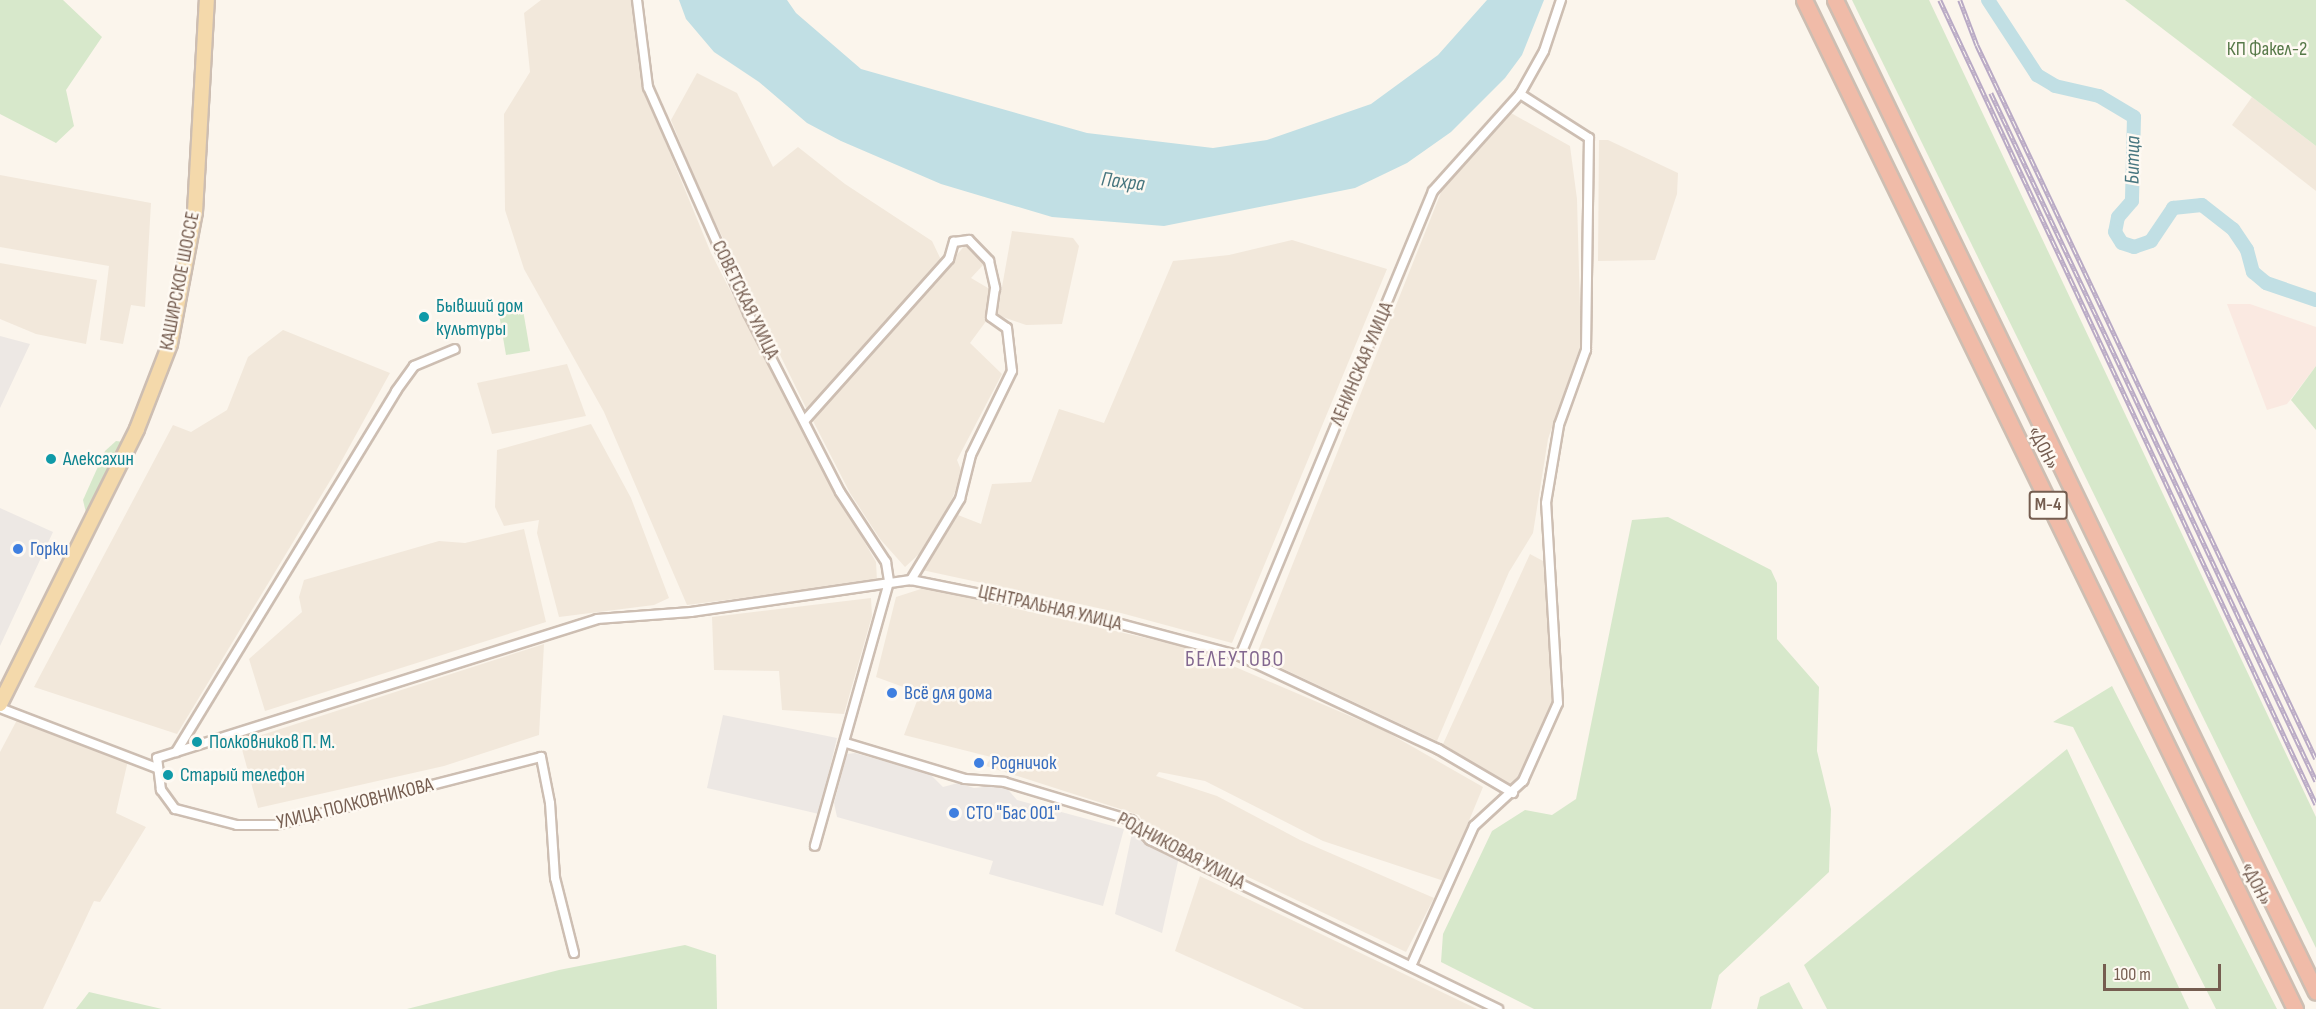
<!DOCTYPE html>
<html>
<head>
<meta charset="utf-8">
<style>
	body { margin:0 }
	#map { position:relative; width:2316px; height:1009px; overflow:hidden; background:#fbf5ec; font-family:"Sofia Sans Condensed",sans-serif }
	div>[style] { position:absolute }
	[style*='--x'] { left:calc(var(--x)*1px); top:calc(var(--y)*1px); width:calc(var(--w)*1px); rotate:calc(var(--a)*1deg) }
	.residential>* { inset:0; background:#f2e8db }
	.commercial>* { inset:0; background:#fae9e1 }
	.industrial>* { inset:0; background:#ede8e4 }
	.green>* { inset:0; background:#d7e8cb }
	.water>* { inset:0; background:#c1dfe4 }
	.river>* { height:14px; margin:-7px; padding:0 7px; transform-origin:7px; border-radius:7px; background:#c1dfe4 }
	.roads { filter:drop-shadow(2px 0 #cdbeb2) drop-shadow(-2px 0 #cdbeb2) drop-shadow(0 2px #cdbeb2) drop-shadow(0 -2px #cdbeb2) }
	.minor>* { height:8px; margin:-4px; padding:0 4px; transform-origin:4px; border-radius:4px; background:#fff }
	.primary>* { height:14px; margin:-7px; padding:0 7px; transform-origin:7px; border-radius:7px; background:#f4d9ab }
	.motorway>* { height:15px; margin:-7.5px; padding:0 7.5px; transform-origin:7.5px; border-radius:7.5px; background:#f0bba8 }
	.rail>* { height:4.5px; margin-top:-2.25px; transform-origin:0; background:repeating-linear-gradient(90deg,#fef9f2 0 7px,#b9aac5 0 14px); box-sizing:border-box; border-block:2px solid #b9aac5 }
	.dots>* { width:16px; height:16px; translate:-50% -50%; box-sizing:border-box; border:3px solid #fef9f2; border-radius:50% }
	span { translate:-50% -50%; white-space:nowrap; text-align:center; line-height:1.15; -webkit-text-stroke:5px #fef9f2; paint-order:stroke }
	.shield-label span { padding:2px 4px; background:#fef9f2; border:2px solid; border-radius:4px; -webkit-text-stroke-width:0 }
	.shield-label { font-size:18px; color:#755d50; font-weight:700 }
	.park-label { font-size:20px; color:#577949 }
	.street-label { font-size:20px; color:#755d50 }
	.culture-label { font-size:20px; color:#0d838f }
	.left { translate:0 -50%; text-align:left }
	.shop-label { font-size:20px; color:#366cbe }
	.water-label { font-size:21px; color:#47767f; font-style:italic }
	.quarter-label { font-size:22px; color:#836890; letter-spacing:1.5px }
	.scale { position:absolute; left:2103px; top:964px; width:118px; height:27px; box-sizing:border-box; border:3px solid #755d50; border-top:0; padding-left:8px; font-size:18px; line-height:21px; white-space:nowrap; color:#755d50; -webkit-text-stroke:4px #fef9f2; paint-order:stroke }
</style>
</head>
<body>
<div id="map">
	<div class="residential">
		<div style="clip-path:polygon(541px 0,632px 0,639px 67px,646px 95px,711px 253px,812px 450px,876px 562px,877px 581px,687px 605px,604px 412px,524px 269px,505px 210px,504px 114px,530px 72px,524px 13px)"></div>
		<div style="clip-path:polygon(697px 73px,737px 93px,773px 167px,798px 147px,845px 184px,932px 241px,943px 264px,807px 410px,698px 187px,671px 120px)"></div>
		<div style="clip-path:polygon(2252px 97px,2316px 146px,2316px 191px,2232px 125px)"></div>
		<div style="clip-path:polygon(1511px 113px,1570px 146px,1577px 199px,1581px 344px,1548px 439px,1533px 533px,1509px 572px,1437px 741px,1256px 656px,1442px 190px)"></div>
		<div style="clip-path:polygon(1599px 140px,1608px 140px,1678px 173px,1677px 194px,1655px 260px,1598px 261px)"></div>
		<div style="clip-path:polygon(0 175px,151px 203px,145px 307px,131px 305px,123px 344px,100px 340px,109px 266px,0 247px)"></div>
		<div style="clip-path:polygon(1012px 231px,1073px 238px,1079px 246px,1062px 324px,1026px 325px,997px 315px)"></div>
		<div style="clip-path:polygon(1292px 240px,1387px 269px,1232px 643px,1121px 613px,922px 570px,958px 515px,981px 524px,992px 484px,1031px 482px,1059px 409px,1104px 423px,1173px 261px,1229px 255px)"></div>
		<div style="clip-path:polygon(966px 244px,984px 264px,971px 278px,993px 291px,987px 320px,970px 343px,1002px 374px,957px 460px,963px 475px,931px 543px,905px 567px,880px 539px,850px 493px,811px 417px,866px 362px)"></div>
		<div style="clip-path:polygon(0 263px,97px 280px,86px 344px,36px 334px,0 319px)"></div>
		<div style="clip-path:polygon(283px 330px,390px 373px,336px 471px,177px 734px,34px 687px,173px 425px,191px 432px,227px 410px,248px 357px)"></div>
		<div style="clip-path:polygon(567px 364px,586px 416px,492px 434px,477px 383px)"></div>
		<div style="clip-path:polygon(591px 424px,631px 498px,669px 598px,654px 605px,559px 617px,537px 533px,539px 520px,504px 526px,495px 507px,497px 450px)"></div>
		<div style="clip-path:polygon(524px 529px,546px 622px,265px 711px,249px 659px,302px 612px,299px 597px,304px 580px,439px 541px,465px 543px)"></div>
		<div style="clip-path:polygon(1530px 554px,1543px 561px,1556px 680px,1555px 699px,1521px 780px,1511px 787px,1443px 744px)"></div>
		<div style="clip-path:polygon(924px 588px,1191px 648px,1385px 731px,1483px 787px,1444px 881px,1323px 841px,1205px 781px,1159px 772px,1156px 776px,1217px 796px,1300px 840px,1434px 898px,1406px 952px,1147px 829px,1139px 815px,986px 766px,991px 757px,904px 735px,920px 693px,876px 677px,896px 597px)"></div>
		<div style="clip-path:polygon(871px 598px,872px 616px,844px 714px,782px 710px,779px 671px,714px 670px,712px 617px)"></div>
		<div style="clip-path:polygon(544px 644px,539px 735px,444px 766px,258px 808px,240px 742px)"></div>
		<div style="clip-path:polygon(17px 720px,32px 720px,129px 756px,116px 813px,146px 827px,100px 902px,94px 901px,43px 1009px,0 1009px,0 752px)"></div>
		<div style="clip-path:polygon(1200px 876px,1477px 1009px,1304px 1009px,1175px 951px)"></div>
	</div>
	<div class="commercial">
		<div style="clip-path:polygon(2227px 304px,2250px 304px,2316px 327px,2316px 366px,2287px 404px,2267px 410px)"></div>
	</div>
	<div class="industrial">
		<div style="clip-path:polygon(0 336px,30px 344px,0 408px)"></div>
		<div style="clip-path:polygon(0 508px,53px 532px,0 646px)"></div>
		<div style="clip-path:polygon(723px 715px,837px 738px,819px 814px,707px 788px)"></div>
		<div style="clip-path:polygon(855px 753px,930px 774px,943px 787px,958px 783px,974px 788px,1004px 785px,1017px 800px,1124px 829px,1103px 906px,989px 874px,993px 861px,837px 817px,834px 803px,847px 754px)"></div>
		<div style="clip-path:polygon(1132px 833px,1179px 857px,1162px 933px,1115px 914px)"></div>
	</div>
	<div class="green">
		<div style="clip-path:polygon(0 0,63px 0,102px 37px,66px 90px,74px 126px,56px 143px,0 114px)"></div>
		<div style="clip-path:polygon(1852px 0,1929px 0,2316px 817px,2316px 948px)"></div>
		<div style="clip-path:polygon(2125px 0,2316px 0,2316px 146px)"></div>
		<div style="clip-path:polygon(522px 304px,530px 351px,506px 355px,498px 308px)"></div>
		<div style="clip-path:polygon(2316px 366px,2316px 430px,2291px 400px)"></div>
		<div style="clip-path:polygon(116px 441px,124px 442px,87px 517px,83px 500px,105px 451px)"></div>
		<div style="clip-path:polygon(1668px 517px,1771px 570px,1777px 583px,1777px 639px,1819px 687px,1817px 751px,1831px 809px,1829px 872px,1719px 975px,1711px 1009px,1534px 1009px,1441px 962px,1443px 934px,1492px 831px,1525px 810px,1552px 815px,1576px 799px,1632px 520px)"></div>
		<div style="clip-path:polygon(2112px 686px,2277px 1009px,2216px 1009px,2073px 727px,2053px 722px)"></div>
		<div style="clip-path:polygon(2067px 749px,2189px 1009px,1827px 1009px,1804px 965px)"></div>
		<div style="clip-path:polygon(685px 945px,716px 955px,717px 1009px,407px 1009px,559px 970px)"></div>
		<div style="clip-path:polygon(1789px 982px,1803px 1009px,1757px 1009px,1760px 997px)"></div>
		<div style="clip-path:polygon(89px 992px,162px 1009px,76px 1009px)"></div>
	</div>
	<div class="water">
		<div style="clip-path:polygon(679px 0,787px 0,796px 13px,861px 69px,1087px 133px,1213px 148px,1267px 140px,1371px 104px,1438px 55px,1487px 0,1544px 0,1522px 55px,1505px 78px,1451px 132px,1407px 163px,1355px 188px,1164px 226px,1052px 217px,941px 184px,841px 141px,807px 123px,759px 82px,714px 52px,686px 19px)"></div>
	</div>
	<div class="river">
		<div style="--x:1988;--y:0;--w:90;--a:56.8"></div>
		<div style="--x:2037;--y:75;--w:21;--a:31"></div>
		<div style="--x:2055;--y:86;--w:45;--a:12.8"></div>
		<div style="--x:2099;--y:96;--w:41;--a:31"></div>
		<div style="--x:2134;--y:117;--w:84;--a:91.4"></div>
		<div style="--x:2132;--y:201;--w:21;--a:131"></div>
		<div style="--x:2118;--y:217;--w:15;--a:101"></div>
		<div style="--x:2115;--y:232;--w:13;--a:58"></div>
		<div style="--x:2122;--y:243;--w:13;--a:18"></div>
		<div style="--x:2134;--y:247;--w:18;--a:-19"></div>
		<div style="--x:2151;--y:241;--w:40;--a:-56"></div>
		<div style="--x:2173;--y:208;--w:29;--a:-6"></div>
		<div style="--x:2202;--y:205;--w:39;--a:38"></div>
		<div style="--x:2233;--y:229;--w:25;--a:56"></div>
		<div style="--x:2247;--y:250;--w:23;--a:75"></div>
		<div style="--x:2253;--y:272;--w:17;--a:40"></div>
		<div style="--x:2266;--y:283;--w:53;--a:18.8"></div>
	</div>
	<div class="roads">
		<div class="minor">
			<div style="--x:637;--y:0;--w:88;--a:82.8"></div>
			<div style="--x:648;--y:87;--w:247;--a:66.1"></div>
			<div style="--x:748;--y:313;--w:201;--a:62.8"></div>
			<div style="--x:840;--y:492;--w:84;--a:56.7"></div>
			<div style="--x:886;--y:562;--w:20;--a:81"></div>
			<div style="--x:889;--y:582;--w:274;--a:105.7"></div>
			<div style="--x:805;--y:420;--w:216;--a:-48.2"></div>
			<div style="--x:949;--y:259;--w:18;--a:-74"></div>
			<div style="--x:954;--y:242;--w:15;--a:-8"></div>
			<div style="--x:969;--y:240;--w:29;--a:46"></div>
			<div style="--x:989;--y:261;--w:28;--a:77"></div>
			<div style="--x:995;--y:288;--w:29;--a:98"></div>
			<div style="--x:991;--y:317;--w:19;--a:35"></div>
			<div style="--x:1007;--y:328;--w:43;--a:83.4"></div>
			<div style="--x:1012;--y:371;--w:93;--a:116"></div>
			<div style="--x:971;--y:455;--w:45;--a:104"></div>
			<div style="--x:960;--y:499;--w:95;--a:121.2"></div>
			<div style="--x:1240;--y:656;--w:503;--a:-67.46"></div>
			<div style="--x:1433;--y:191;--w:130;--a:-48.1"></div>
			<div style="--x:0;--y:708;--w:167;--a:21"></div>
			<div style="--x:846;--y:743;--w:124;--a:16.8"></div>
			<div style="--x:965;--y:779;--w:39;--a:4"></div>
			<div style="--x:1004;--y:782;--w:133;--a:16.7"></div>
			<div style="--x:1131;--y:820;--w:28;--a:46"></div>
			<div style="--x:1150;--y:840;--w:387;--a:25.9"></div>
			<div style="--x:176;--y:752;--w:423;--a:-58.6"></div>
			<div style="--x:396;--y:391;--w:31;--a:-54"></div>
			<div style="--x:414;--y:366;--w:44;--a:-22.5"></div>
			<div style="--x:574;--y:953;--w:77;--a:-104.2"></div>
			<div style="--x:555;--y:878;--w:75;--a:-93.8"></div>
			<div style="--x:550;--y:803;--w:47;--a:-101.1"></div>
			<div style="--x:541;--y:757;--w:273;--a:165.6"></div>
			<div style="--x:277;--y:825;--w:40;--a:180"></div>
			<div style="--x:237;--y:825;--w:64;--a:-165.5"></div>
			<div style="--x:175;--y:809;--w:24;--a:-126"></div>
			<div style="--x:161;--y:790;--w:32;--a:-97"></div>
			<div style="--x:157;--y:758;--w:461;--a:-17.5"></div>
			<div style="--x:597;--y:619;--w:94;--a:-4.3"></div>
			<div style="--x:691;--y:612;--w:222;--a:-8.3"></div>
			<div style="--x:911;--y:580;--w:183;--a:11.4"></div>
			<div style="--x:1090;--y:616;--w:155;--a:14.9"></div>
			<div style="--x:1240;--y:656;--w:219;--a:25.2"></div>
			<div style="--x:1438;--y:749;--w:87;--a:30.4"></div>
			<div style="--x:1411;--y:966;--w:154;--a:-65.8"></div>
			<div style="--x:1474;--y:826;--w:67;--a:-42.6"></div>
			<div style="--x:1523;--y:781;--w:85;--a:-65.8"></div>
			<div style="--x:1558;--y:703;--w:200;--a:-93.4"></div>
			<div style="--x:1546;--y:503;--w:79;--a:-80.5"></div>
			<div style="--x:1559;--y:425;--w:80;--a:-70.2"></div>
			<div style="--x:1586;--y:350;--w:212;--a:-89.2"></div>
			<div style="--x:1589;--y:138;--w:82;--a:-147.5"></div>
			<div style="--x:1520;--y:94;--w:49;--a:-60.8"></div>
			<div style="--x:1544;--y:51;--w:54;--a:-71.6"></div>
		</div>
		<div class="primary">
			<div style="--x:0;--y:704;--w:307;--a:-63.5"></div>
			<div style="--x:137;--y:429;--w:91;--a:-68.8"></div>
			<div style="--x:170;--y:344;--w:134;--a:-79.3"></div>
			<div style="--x:195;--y:212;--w:212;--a:-86.8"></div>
		</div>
		<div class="motorway">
			<div style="--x:1804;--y:0;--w:1122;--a:64.05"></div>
			<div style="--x:1835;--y:0;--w:1102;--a:64.13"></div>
		</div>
	</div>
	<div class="rail">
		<div style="--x:1940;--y:0;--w:888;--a:64.94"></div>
		<div style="--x:1960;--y:0;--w:48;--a:69.3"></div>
		<div style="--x:1977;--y:45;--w:790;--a:64.6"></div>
		<div style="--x:1991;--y:93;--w:761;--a:64.71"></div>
	</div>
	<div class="dots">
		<div style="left:424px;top:317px;background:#0f9aa8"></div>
		<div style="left:51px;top:459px;background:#0f9aa8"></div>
		<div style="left:18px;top:549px;background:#3f7fe0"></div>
		<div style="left:892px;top:693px;background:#3f7fe0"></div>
		<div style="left:197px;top:742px;background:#0f9aa8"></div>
		<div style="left:979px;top:763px;background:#3f7fe0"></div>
		<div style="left:168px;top:775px;background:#0f9aa8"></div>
		<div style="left:954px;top:813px;background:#3f7fe0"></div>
	</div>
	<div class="shield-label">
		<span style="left:2048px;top:505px">М-4</span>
	</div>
	<div class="park-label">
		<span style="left:2267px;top:49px">КП Факел-2</span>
	</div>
	<div class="street-label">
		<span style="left:180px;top:281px;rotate:-79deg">КАШИРСКОЕ ШОССЕ</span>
		<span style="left:745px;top:300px;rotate:64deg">СОВЕТСКАЯ УЛИЦА</span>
		<span style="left:1362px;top:364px;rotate:-67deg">ЛЕНИНСКАЯ УЛИЦА</span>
		<span style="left:2043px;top:448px;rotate:64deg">«ДОН»</span>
		<span style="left:1050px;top:608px;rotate:13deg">ЦЕНТРАЛЬНАЯ УЛИЦА</span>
		<span style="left:355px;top:804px;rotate:-14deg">УЛИЦА ПОЛКОВНИКОВА</span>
		<span style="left:1181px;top:851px;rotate:28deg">РОДНИКОВАЯ УЛИЦА</span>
		<span style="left:2256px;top:884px;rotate:64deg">«ДОН»</span>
	</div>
	<div class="culture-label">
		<span class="left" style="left:436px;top:318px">Бывший дом<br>культуры</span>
		<span class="left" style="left:63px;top:459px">Алексахин</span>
		<span class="left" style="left:209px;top:742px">Полковников П. М.</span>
		<span class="left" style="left:180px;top:775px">Старый телефон</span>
	</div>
	<div class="shop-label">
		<span class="left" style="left:30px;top:549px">Горки</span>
		<span class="left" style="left:904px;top:693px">Всё для дома</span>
		<span class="left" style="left:991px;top:763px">Родничок</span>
		<span class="left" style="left:966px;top:813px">СТО "Бас 001"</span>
	</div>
	<div class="water-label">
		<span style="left:2133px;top:160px;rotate:-89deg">Битца</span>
		<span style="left:1123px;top:182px;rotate:7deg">Пахра</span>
	</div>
	<div class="quarter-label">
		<span style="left:1235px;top:660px">БЕЛЕУТОВО</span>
	</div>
	<div class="scale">100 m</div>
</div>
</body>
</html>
